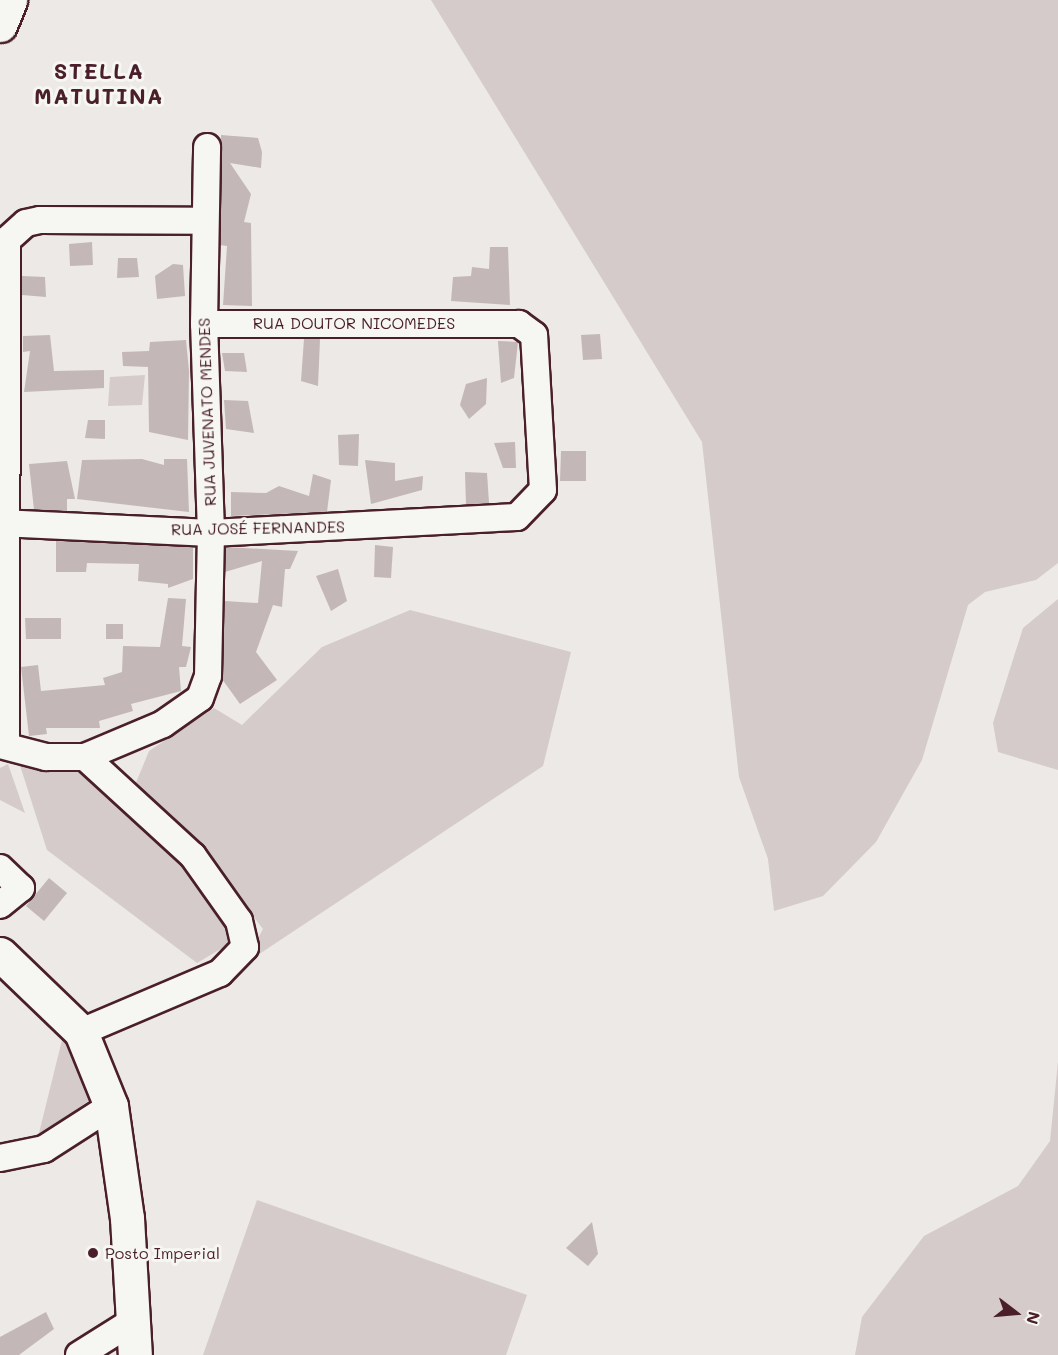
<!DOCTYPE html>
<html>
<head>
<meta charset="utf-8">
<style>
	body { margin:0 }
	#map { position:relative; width:1058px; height:1355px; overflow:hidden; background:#ece9e6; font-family:Mali,sans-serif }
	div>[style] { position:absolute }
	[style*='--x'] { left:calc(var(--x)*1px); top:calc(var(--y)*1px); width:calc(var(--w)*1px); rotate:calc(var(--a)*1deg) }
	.green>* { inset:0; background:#d4cbca }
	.building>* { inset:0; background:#c4b7b7 }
	.roads { filter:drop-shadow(2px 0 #4a1f2b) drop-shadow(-2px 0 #4a1f2b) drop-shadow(0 2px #4a1f2b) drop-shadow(0 -2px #4a1f2b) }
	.minor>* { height:26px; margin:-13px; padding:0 13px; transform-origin:13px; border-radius:13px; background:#f6f6f2 }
	.major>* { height:33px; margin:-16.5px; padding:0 16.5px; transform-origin:16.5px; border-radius:16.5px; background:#f6f6f2 }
	.dots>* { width:16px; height:16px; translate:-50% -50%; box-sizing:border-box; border:3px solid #f6f6f2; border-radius:50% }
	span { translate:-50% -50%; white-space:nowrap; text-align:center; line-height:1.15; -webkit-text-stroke:6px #f6f6f2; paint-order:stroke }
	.street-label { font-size:16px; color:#4a1f2b }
	.poi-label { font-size:16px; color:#4a1f2b }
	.left { translate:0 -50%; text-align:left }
	.district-label { font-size:22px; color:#4a1f2b; font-weight:700; letter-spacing:1.5px }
	.north { position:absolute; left:986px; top:1283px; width:60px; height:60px; -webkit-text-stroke:4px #f6f6f2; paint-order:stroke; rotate:106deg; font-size:16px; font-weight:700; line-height:24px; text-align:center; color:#4a1f2b }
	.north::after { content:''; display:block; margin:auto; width:21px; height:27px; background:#4a1f2b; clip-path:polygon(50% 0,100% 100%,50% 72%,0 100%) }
</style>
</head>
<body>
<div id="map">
	<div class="green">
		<div style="clip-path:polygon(431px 0,1058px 0,1058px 563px,1036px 580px,985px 592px,968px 605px,922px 760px,876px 842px,823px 896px,774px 911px,768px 859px,739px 777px,702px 442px)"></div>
		<div style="clip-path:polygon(145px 375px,142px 405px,108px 406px,110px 377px)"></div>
		<div style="clip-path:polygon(1058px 599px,1058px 770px,998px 752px,993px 723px,1023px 628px)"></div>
		<div style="clip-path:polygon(410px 610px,571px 652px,543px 766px,244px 964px,263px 929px,206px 854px,133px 790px,149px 751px,214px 708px,242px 725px,322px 647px)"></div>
		<div style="clip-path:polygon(17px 756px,38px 770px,81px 762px,209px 885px,234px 941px,197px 963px,47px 850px)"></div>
		<div style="clip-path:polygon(8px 764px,25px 813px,0 800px,0 768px)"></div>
		<div style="clip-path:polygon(63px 1036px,94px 1097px,38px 1137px)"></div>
		<div style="clip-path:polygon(1058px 1062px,1058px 1355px,855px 1355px,862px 1317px,924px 1236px,1018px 1186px,1050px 1141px)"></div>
		<div style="clip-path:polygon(257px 1200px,527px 1295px,506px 1355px,203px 1355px)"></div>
	</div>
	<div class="building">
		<div style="clip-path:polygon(221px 135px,258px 138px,262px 152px,261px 168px,230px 163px,251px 194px,244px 222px,251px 223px,252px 306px,223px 305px,227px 246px,220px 245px)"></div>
		<div style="clip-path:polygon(92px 242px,93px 265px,70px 266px,69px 244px)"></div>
		<div style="clip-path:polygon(490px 247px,508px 247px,510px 305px,451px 301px,453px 277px,471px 276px,472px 267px,489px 269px)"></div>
		<div style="clip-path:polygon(118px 258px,137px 258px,139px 277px,117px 278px)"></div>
		<div style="clip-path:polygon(173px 264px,183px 265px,185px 296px,157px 299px,155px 276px)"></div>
		<div style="clip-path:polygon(22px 276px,45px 277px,46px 297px,22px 295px)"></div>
		<div style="clip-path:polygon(600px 334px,602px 359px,583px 360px,581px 335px)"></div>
		<div style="clip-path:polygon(50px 335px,54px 371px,104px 370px,104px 388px,24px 392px,30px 351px,23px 352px,23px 336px)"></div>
		<div style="clip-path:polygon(304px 339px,320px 339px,318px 386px,301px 381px)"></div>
		<div style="clip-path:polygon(186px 340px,189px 371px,188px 440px,149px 432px,148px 367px,123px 366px,122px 352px,149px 351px,150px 342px)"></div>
		<div style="clip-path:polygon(498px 341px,518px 342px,514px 378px,501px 383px)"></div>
		<div style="clip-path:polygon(222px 353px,244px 353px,247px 372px,225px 371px)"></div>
		<div style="clip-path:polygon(487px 378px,486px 404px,469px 419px,460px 405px,466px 384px)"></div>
		<div style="clip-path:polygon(224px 400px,248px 401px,254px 433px,226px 429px)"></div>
		<div style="clip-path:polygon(88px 420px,105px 420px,105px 439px,85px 438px)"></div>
		<div style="clip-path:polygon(359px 434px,358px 466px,339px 465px,338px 435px)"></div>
		<div style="clip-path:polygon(515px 442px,516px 468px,503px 468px,494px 443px)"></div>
		<div style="clip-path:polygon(561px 451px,586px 451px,586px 481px,560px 481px)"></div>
		<div style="clip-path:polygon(142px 459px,164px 465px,164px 459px,187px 459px,189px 512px,77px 499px,82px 460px)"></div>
		<div style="clip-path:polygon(365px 460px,395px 463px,395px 481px,423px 476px,422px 490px,371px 504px)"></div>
		<div style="clip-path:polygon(67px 461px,75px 499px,67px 499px,67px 511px,34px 510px,29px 464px)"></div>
		<div style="clip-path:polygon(465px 472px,487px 473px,489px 503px,466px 505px)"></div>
		<div style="clip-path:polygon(313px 474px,331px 480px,327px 512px,231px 516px,231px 492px,266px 493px,279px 486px,309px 496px)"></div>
		<div style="clip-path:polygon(56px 541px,193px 547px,193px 579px,168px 588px,168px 584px,138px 581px,139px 564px,87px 563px,86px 572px,56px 572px)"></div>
		<div style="clip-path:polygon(375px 545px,393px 547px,391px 578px,374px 577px)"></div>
		<div style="clip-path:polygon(226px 547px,298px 551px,290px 569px,285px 569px,282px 607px,273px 605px,256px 652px,277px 680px,240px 704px,222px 679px,225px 601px,258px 603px,262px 561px,225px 572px)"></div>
		<div style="clip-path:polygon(338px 569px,347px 601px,331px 611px,316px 576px)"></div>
		<div style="clip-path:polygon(168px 598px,186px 599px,182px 646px,191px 647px,186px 667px,179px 667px,181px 691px,131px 704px,133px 711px,99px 721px,100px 728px,46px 728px,47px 734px,29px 736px,21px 667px,38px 665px,41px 691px,105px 685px,103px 678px,122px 672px,123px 646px,160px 647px)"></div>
		<div style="clip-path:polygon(25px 618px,61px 618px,61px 639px,26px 639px)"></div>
		<div style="clip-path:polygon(106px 624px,123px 624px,123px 639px,106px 639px)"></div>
		<div style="clip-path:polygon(49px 878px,67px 893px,44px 921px,26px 906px)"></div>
		<div style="clip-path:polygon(592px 1222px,598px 1254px,588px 1266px,566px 1248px)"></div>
		<div style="clip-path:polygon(46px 1312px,54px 1329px,19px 1355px,0 1355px,0 1337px)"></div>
	</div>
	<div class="roads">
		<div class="minor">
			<div style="--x:0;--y:523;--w:211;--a:2.7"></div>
			<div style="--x:211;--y:533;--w:306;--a:-3"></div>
			<div style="--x:517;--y:517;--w:37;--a:-46"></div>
			<div style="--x:543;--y:490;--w:155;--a:-93.3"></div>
			<div style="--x:534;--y:335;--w:19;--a:-144"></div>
			<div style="--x:519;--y:324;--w:315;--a:180"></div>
			<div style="--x:6;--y:744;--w:504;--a:-89.89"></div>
			<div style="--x:7;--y:240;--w:25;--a:-42"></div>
			<div style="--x:26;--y:223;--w:14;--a:-12"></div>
			<div style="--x:40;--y:220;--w:164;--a:0.3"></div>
			<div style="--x:0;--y:745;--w:48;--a:14.6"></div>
			<div style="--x:46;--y:757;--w:39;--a:0"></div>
			<div style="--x:85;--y:757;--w:85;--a:-22.9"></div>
			<div style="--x:163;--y:724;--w:45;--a:-35.1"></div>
			<div style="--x:200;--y:698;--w:23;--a:-70"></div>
			<div style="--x:208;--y:676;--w:143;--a:-88.8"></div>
			<div style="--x:211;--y:533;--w:209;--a:-91.9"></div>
			<div style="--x:204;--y:324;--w:177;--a:-89"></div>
			<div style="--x:0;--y:868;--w:29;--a:44"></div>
			<div style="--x:21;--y:888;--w:27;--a:141"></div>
			<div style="--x:81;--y:1032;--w:151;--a:-23"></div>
			<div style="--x:220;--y:973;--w:36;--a:-46"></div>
			<div style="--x:245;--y:947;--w:27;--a:-103"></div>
			<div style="--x:239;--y:921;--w:80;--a:-125.3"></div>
			<div style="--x:193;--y:856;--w:147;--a:-137.5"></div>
			<div style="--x:0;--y:1158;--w:45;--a:-11.6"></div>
			<div style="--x:44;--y:1149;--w:80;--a:-32.7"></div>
			<div style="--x:79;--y:1355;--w:64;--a:-32.2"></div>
		</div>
		<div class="major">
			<div style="--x:0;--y:25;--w:27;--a:-68"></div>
			<div style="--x:0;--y:954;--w:112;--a:43.9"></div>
			<div style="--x:81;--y:1032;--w:80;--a:67.9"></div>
			<div style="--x:111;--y:1106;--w:113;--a:81.9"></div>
			<div style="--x:127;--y:1218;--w:137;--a:86.7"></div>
		</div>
	</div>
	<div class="dots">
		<div style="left:93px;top:1253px;background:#4a1f2b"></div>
	</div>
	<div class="street-label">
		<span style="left:354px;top:323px">RUA DOUTOR NICOMEDES</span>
		<span style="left:207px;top:412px;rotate:-92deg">RUA JUVENATO MENDES</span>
		<span style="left:258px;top:528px;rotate:-1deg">RUA JOSÉ FERNANDES</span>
	</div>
	<div class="poi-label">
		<span class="left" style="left:105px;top:1253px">Posto Imperial</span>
	</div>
	<div class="district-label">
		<span style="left:99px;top:83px">STELLA<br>MATUTINA</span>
	</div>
	<div class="north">N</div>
</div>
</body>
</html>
